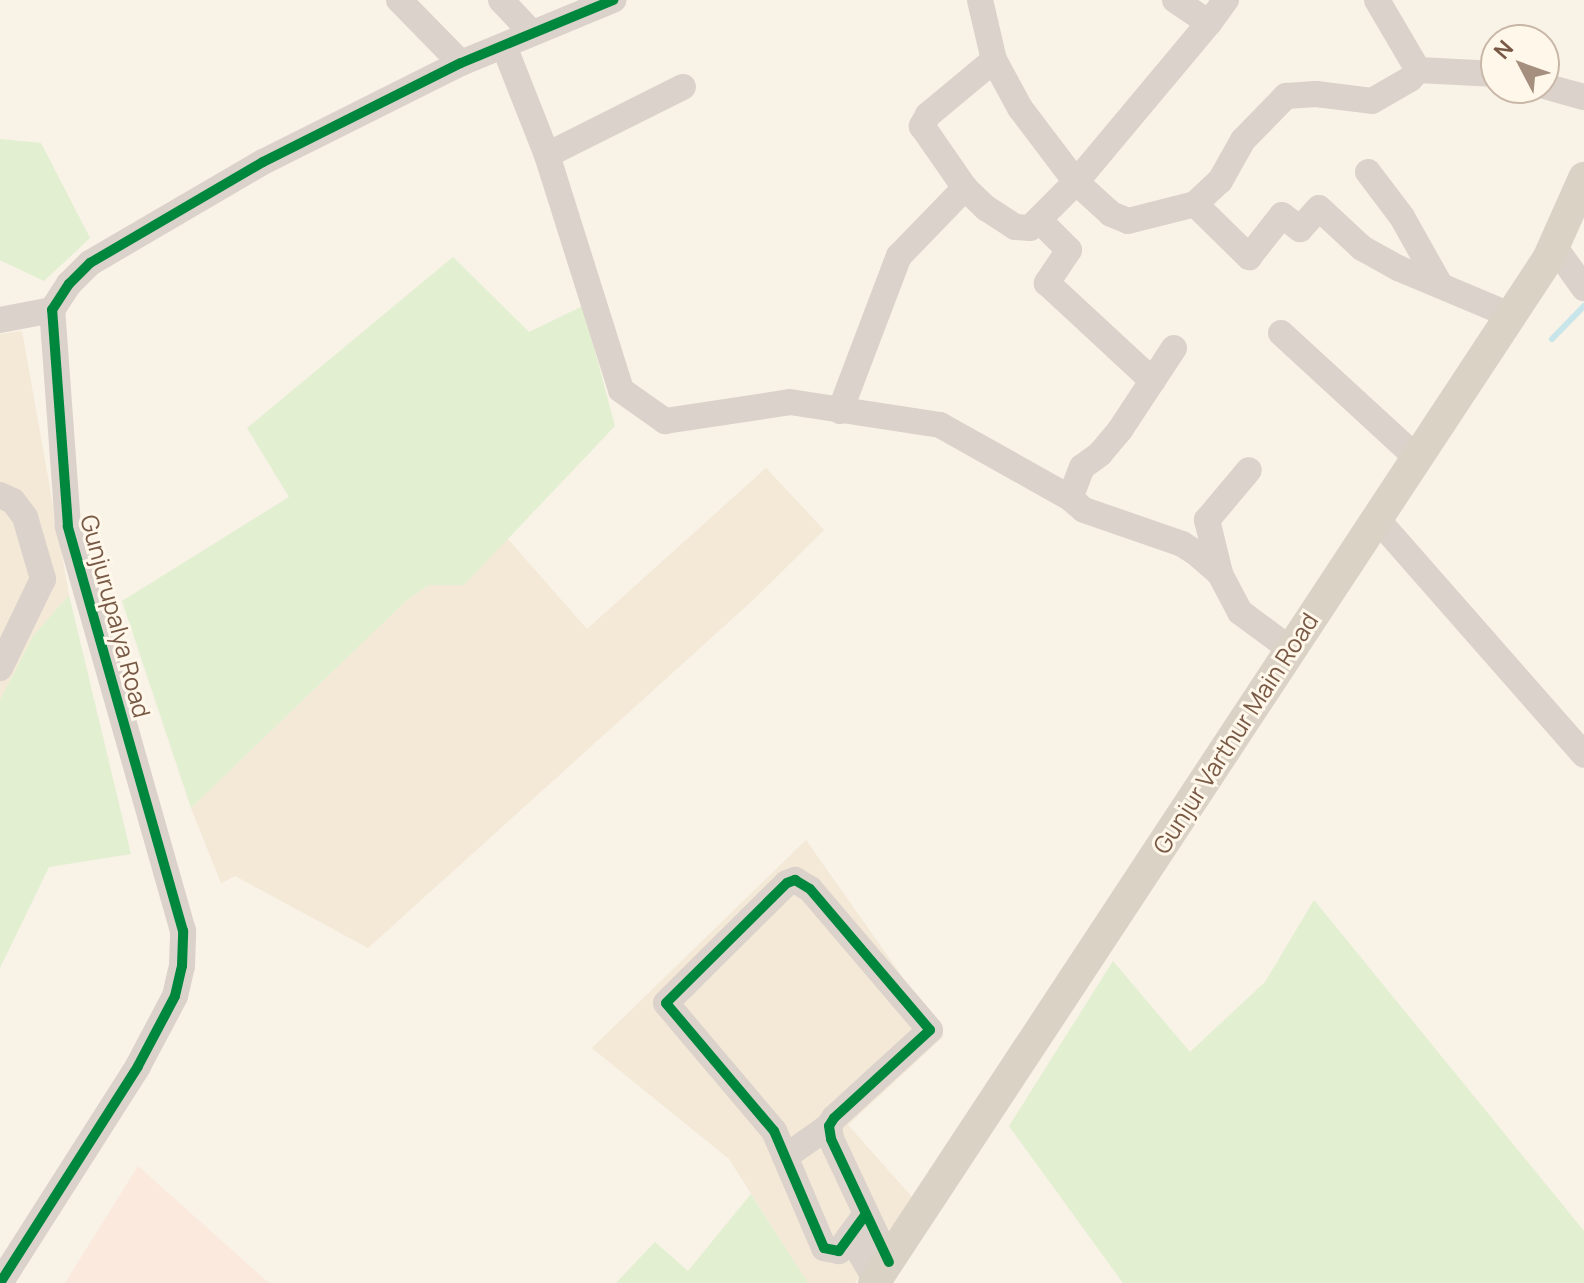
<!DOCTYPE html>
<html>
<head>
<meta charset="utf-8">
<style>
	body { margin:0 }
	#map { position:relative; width:1584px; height:1283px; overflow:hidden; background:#f8f2e7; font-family:Manrope,sans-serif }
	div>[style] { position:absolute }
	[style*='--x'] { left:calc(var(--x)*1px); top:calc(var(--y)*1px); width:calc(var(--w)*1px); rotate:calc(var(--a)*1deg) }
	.residential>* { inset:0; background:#f4e8d7 }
	.commercial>* { inset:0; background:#fce9dd }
	.green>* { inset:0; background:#e2efd0 }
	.stream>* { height:6px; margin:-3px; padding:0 3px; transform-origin:3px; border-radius:3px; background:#c8e5e9 }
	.minor>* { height:26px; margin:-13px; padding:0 13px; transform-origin:13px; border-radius:13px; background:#dbd2cb }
	.major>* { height:32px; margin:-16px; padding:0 16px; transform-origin:16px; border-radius:16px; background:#dbd2c6 }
	.cycleway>* { height:10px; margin:-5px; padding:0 5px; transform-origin:5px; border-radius:5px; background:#00873e }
	span { translate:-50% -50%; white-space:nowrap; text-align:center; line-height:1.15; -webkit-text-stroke:6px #fff7ea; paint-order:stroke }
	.street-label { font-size:24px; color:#785945 }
	.north { position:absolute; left:1480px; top:24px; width:80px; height:80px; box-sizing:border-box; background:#fff7ea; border:2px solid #c9b8a8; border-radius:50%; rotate:311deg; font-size:22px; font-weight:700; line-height:32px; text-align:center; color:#785945 }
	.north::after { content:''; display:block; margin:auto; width:28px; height:36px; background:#a58f7e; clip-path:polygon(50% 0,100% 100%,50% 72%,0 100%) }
</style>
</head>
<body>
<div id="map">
	<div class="residential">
		<div style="clip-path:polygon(22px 331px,69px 595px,33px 636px,0 700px,0 334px)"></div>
		<div style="clip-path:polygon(766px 468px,824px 530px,752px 601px,368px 948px,235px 876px,221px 883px,191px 808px,407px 600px,429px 585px,464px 585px,507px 538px,587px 629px)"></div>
		<div style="clip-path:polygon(806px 840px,944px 1036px,848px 1125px,912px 1197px,855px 1283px,808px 1283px,729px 1159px,592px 1048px)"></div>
	</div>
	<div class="commercial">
		<div style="clip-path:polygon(138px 1166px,269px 1283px,65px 1283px)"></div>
	</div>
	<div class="green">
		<div style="clip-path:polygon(0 139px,41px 143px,90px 238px,44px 281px,0 260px)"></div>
		<div style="clip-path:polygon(453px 257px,529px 332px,583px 306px,615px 426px,464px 585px,429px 585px,407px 600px,191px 808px,122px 601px,289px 497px,247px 428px)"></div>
		<div style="clip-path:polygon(69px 595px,131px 854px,49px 867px,0 968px,0 700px,33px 636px)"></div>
		<div style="clip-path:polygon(1314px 900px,1584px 1231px,1584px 1283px,1123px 1283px,1009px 1126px,1113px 961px,1190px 1052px,1265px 982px)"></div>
		<div style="clip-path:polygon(751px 1194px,808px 1283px,616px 1283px,655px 1242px,688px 1271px)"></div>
	</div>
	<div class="stream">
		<div style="--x:1552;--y:339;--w:46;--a:-45.9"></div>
	</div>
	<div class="minor">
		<div style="--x:399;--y:0;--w:88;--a:45.5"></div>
		<div style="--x:501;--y:0;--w:45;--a:46.8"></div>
		<div style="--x:980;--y:0;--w:62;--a:76.9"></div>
		<div style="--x:994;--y:60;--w:55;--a:61.6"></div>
		<div style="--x:1020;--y:108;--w:93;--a:52.9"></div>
		<div style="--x:1076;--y:182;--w:47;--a:42.4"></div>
		<div style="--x:1111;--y:214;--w:18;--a:22"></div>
		<div style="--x:1128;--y:221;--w:69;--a:-14.2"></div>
		<div style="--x:1195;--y:204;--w:34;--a:-43"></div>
		<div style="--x:1220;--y:181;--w:47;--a:-60.7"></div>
		<div style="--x:1243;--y:140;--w:62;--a:-45.7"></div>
		<div style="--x:1286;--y:96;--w:30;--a:-4"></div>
		<div style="--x:1316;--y:94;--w:56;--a:7.1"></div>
		<div style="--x:1372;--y:101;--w:44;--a:-30.1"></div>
		<div style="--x:1410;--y:79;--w:12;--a:-48"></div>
		<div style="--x:1418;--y:70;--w:81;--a:-120.4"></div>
		<div style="--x:1175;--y:0;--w:41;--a:34.1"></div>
		<div style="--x:1209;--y:23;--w:29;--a:-54"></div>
		<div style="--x:504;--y:46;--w:117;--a:68.5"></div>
		<div style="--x:547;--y:155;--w:246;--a:72.5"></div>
		<div style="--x:621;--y:390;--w:54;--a:35.2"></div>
		<div style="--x:665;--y:421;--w:126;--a:-8.6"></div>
		<div style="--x:790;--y:402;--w:152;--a:8.7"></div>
		<div style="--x:940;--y:425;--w:149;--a:29.3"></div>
		<div style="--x:994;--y:60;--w:86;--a:140.2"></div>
		<div style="--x:928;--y:115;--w:13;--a:119"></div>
		<div style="--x:922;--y:126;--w:75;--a:55.3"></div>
		<div style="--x:965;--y:188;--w:29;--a:44"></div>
		<div style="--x:986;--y:208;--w:35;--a:33"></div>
		<div style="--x:1015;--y:227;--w:15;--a:4"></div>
		<div style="--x:1030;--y:228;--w:65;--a:-45"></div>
		<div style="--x:1076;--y:182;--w:207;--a:-50.1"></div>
		<div style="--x:1418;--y:70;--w:78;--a:2.9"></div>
		<div style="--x:1544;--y:86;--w:41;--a:15.4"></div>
		<div style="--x:547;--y:155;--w:152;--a:-26.6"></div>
		<div style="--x:1368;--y:172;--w:56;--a:52.9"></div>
		<div style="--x:1402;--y:217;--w:76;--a:60.7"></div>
		<div style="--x:1195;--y:204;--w:76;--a:44.5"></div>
		<div style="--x:1249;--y:257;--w:53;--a:-51.8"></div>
		<div style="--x:1282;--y:215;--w:23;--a:38"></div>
		<div style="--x:1300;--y:229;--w:28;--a:-48"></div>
		<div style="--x:1319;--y:208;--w:59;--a:42.9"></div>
		<div style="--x:1362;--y:248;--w:41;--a:29.1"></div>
		<div style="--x:1398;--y:268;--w:121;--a:22.8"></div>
		<div style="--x:1040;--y:221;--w:41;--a:45"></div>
		<div style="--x:1069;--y:250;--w:40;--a:124"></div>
		<div style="--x:1047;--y:283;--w:144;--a:42.8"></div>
		<div style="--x:1554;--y:246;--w:52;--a:54.5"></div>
		<div style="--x:0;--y:320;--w:53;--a:-10.9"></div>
		<div style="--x:1281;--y:333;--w:183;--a:42.6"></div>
		<div style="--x:1174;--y:348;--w:98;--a:123.4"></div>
		<div style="--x:1120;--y:430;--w:31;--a:130"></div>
		<div style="--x:1100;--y:454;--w:22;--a:144"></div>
		<div style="--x:1082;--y:467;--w:33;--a:111"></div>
		<div style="--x:1070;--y:498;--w:18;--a:41"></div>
		<div style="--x:1084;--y:510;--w:104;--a:19.1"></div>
		<div style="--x:1182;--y:544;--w:15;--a:32"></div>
		<div style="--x:1195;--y:552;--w:33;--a:41"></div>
		<div style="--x:1220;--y:574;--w:43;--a:62.2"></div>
		<div style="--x:1240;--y:612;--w:62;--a:36.5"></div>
		<div style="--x:840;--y:411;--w:166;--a:-69.2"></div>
		<div style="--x:899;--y:256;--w:95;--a:-45.9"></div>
		<div style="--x:0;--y:495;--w:14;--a:25"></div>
		<div style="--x:13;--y:501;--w:20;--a:53"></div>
		<div style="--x:25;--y:517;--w:65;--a:73.8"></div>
		<div style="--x:43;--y:579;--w:99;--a:115.8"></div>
		<div style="--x:1377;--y:519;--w:314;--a:48.7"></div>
		<div style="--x:1220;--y:573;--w:55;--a:-103.8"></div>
		<div style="--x:1207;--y:520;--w:65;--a:-50"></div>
		<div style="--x:785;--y:1157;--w:54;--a:-35.2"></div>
		<div style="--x:866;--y:1214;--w:46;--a:126.1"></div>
		<div style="--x:839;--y:1251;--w:15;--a:-169"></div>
		<div style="--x:824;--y:1248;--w:127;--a:-113.1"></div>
		<div style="--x:774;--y:1131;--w:167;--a:-130.2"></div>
		<div style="--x:666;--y:1003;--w:170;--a:-44.8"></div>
		<div style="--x:787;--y:883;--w:9;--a:-21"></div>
		<div style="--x:795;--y:880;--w:17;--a:31"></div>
		<div style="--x:810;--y:889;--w:185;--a:49.6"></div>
		<div style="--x:930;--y:1030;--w:130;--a:137.5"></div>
		<div style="--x:834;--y:1118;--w:9;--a:122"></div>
		<div style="--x:829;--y:1126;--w:13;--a:81"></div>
		<div style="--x:831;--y:1139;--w:136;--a:64.8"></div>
		<div style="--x:850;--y:1236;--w:51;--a:59.4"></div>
		<div style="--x:0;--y:1283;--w:257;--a:-57.5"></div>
		<div style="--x:138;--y:1066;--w:79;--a:-62.1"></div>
		<div style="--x:175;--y:996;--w:31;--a:-77"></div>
		<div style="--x:182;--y:966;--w:35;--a:-88"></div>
		<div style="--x:183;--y:931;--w:421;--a:-105.9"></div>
		<div style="--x:68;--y:526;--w:217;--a:-94.2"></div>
		<div style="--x:52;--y:310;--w:31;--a:-57"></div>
		<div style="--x:69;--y:284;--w:30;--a:-45"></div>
		<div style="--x:90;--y:263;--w:200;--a:-30.3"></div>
		<div style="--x:263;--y:162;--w:221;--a:-26.6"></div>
		<div style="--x:461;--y:63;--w:165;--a:-22.5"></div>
	</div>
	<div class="major">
		<div style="--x:874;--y:1283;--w:1226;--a:-56.65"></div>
		<div style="--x:1548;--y:259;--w:89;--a:-66"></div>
	</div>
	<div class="cycleway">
		<div style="--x:866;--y:1214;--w:46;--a:126.1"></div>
		<div style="--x:839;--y:1251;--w:15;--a:-169"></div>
		<div style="--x:824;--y:1248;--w:127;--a:-113.1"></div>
		<div style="--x:774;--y:1131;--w:167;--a:-130.2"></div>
		<div style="--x:666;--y:1003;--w:170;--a:-44.8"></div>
		<div style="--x:787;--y:883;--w:9;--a:-21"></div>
		<div style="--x:795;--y:880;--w:17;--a:31"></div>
		<div style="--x:810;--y:889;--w:185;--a:49.6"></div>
		<div style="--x:930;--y:1030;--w:130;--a:137.5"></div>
		<div style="--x:834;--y:1118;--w:9;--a:122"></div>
		<div style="--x:829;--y:1126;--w:13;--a:81"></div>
		<div style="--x:831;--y:1139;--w:136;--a:64.8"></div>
		<div style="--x:0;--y:1283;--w:257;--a:-57.5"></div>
		<div style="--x:138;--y:1066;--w:79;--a:-62.1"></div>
		<div style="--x:175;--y:996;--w:31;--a:-77"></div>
		<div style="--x:182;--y:966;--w:35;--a:-88"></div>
		<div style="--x:183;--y:931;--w:421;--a:-105.9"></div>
		<div style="--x:68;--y:526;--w:217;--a:-94.2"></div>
		<div style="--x:52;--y:310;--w:31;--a:-57"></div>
		<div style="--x:69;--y:284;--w:30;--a:-45"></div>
		<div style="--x:90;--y:263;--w:200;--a:-30.3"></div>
		<div style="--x:263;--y:162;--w:221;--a:-26.6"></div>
		<div style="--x:461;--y:63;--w:165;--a:-22.5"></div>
	</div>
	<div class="street-label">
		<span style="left:116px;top:616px;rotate:75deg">Gunjurupalya Road</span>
		<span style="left:1235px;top:733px;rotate:-57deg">Gunjur Varthur Main Road</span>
	</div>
	<div class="north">N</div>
</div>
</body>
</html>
